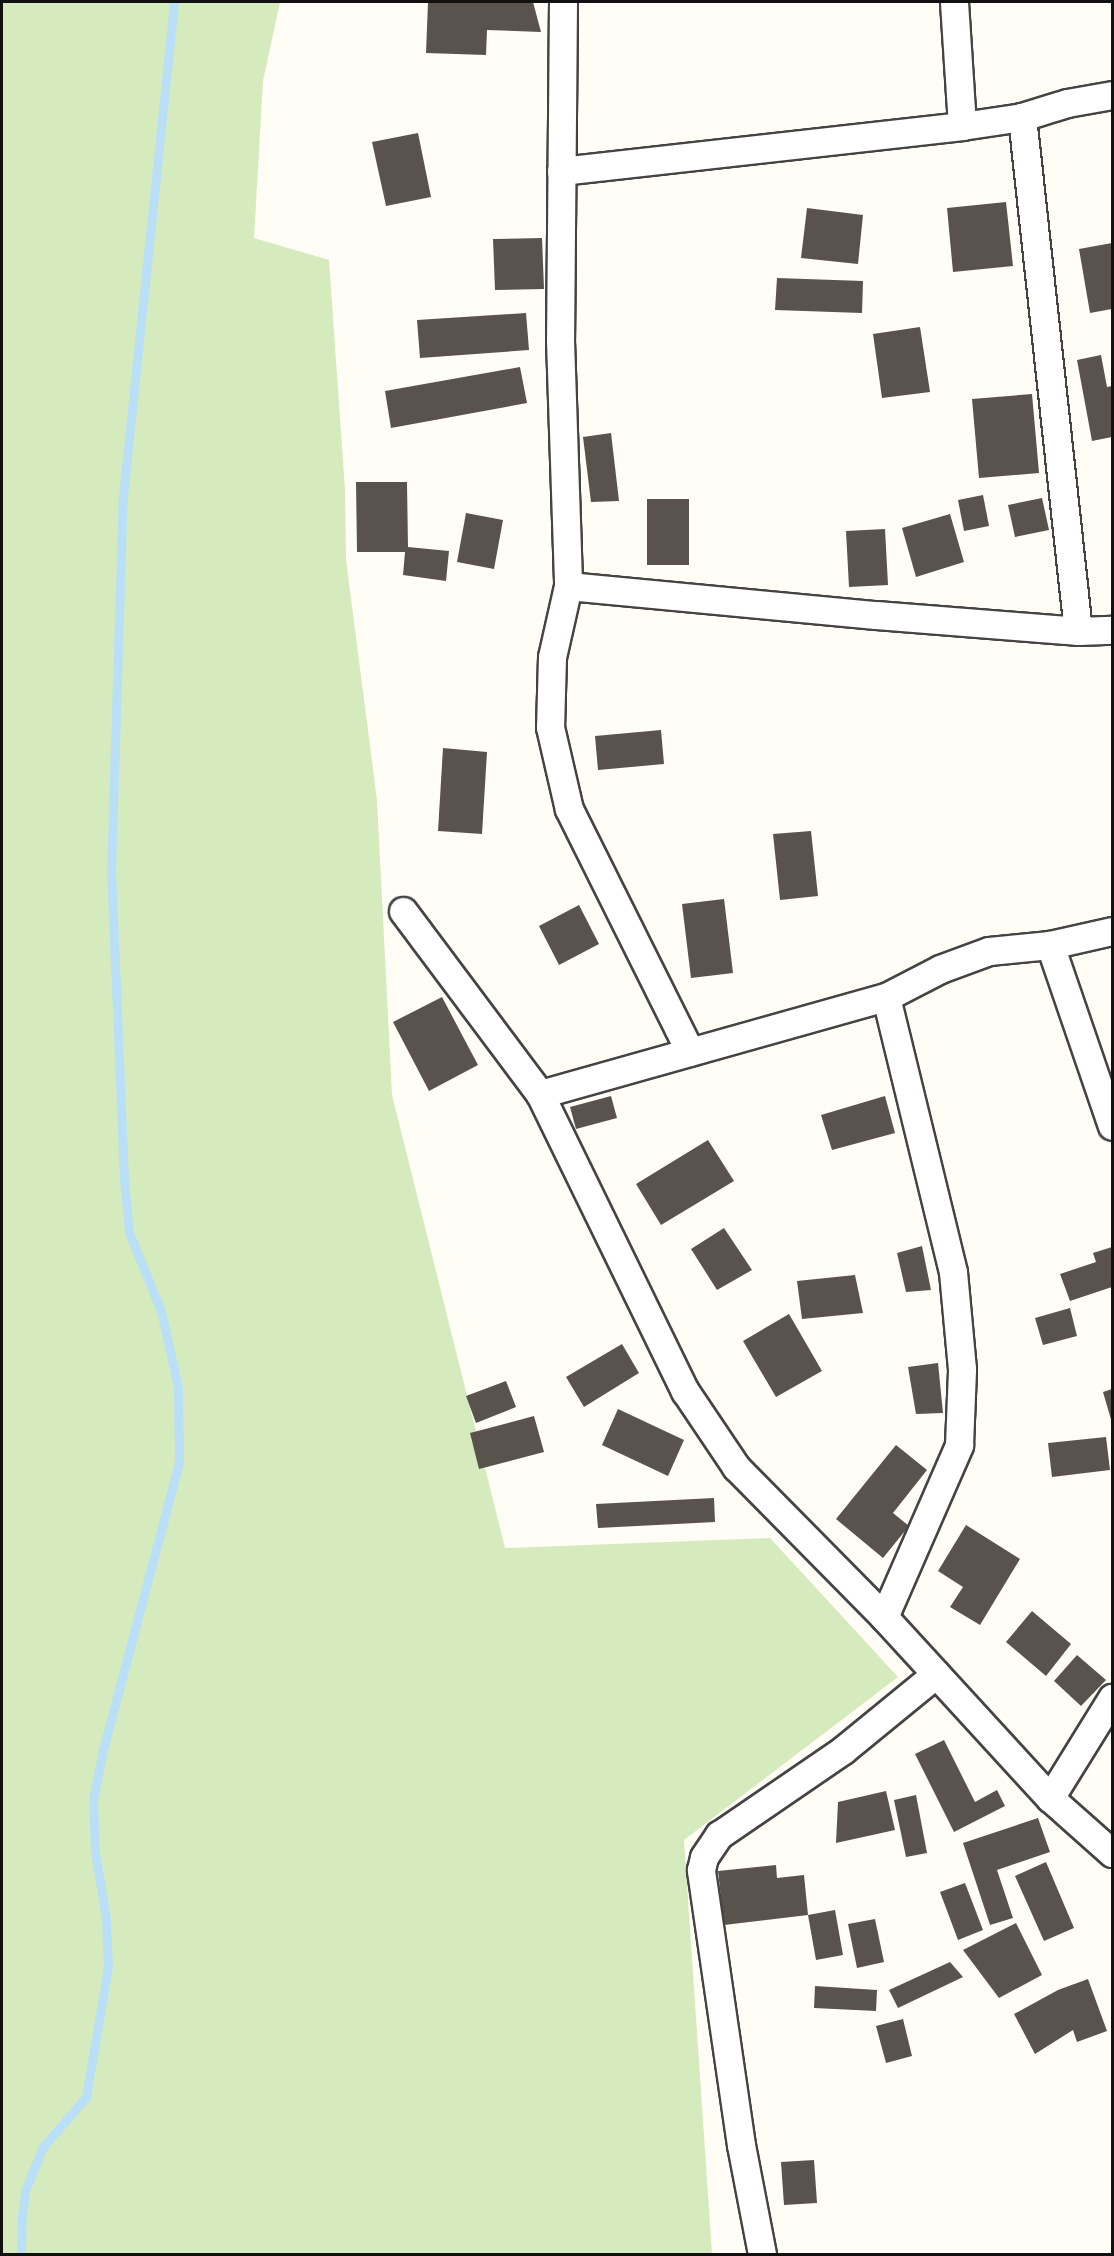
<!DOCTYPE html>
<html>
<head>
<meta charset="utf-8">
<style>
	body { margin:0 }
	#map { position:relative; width:1114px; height:2256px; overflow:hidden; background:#fffdf5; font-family:Georgia,serif }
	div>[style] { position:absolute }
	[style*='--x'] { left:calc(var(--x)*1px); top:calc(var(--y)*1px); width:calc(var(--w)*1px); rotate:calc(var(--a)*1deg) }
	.green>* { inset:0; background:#d5ebbd }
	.stream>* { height:9px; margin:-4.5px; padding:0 4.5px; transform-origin:4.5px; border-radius:4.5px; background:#b9e0f7 }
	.building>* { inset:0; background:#5a524d }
	.roads { filter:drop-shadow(2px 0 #444) drop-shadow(-2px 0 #444) drop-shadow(0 2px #444) drop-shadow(0 -2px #444) }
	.street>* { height:27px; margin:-13.5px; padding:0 13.5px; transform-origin:13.5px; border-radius:13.5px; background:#fff }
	span { translate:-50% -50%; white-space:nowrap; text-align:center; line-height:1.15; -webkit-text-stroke:6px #fff; paint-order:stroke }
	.frame { position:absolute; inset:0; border:3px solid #111; pointer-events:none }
</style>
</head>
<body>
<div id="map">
	<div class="green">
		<div style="clip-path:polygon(2px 2px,280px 2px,263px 81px,254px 238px,329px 260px,345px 490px,346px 560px,377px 800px,392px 1095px,505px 1548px,770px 1538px,898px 1677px,684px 1840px,712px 2254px,2px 2254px)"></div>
	</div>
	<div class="stream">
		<div style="--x:21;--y:2254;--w:39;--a:-89"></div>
		<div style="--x:22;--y:2215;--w:24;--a:-83"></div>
		<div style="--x:25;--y:2191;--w:48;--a:-67.8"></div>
		<div style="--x:43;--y:2147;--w:66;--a:-49.3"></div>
		<div style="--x:86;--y:2097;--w:132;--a:-80.4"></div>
		<div style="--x:108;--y:1967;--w:49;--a:-92.3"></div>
		<div style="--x:106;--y:1918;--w:67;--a:-99.5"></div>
		<div style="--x:95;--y:1852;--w:52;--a:-92.2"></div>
		<div style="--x:93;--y:1800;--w:51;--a:-78.7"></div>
		<div style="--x:103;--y:1750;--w:298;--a:-75.2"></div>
		<div style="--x:179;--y:1462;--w:75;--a:-90.8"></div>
		<div style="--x:178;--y:1387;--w:78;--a:-102.6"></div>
		<div style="--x:161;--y:1311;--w:85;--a:-112.1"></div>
		<div style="--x:129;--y:1232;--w:53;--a:-95.4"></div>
		<div style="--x:124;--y:1179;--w:307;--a:-92.4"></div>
		<div style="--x:111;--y:872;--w:376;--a:-88.2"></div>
		<div style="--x:123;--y:496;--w:497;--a:-84.1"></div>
	</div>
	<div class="building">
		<div style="clip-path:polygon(428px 2px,533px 2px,541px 32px,487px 30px,486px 55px,426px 53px)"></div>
		<div style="clip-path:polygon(418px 133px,431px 197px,386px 206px,372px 142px)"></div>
		<div style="clip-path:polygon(1006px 202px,1013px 266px,953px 272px,947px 208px)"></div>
		<div style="clip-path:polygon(807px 208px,863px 215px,858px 264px,801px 258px)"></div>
		<div style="clip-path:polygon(542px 238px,544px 289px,495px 290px,493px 239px)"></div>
		<div style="clip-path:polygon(1112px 243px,1112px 309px,1090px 313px,1079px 249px)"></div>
		<div style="clip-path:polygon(777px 278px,863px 281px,862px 313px,775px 310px)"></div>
		<div style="clip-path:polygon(526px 313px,529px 350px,420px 358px,417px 320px)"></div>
		<div style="clip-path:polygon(920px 327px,930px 392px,882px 398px,873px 334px)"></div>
		<div style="clip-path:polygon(1101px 355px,1107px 387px,1112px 386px,1112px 437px,1092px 441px,1077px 360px)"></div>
		<div style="clip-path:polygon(520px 367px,527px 403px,391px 428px,385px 391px)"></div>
		<div style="clip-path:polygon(1032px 394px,1039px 473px,979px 478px,972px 399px)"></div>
		<div style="clip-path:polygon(611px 433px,619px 501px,591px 502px,583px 437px)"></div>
		<div style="clip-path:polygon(356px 482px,407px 482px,408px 547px,449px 551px,446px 581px,403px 575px,405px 552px,357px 552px)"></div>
		<div style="clip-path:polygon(983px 495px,989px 526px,964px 531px,958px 500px)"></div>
		<div style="clip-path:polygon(1042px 498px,1049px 530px,1015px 537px,1008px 505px)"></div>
		<div style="clip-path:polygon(647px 499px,689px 499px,689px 565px,647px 565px)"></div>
		<div style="clip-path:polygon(466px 513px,503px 520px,494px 569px,457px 562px)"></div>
		<div style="clip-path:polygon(950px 514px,964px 562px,916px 577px,902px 528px)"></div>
		<div style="clip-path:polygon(885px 529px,888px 585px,849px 587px,846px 531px)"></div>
		<div style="clip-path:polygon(661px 730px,664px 764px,598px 770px,595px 736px)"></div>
		<div style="clip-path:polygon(443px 748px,487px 752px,482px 834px,438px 831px)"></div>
		<div style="clip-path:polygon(811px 831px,818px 896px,780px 900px,773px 834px)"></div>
		<div style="clip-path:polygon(724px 899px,733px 973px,691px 978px,682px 904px)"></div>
		<div style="clip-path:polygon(579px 905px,599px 944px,559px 965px,539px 926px)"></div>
		<div style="clip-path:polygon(442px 997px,478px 1065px,429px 1091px,393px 1022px)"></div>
		<div style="clip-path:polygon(611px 1096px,617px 1118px,576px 1129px,570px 1107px)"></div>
		<div style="clip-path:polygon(885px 1096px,895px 1133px,832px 1150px,821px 1115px)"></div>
		<div style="clip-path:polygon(708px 1140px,734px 1181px,661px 1225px,636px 1184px)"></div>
		<div style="clip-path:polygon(724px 1228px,752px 1270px,717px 1290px,691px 1249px)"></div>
		<div style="clip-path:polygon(922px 1246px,931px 1290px,906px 1292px,897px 1253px)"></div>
		<div style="clip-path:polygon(1112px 1247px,1112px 1287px,1070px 1301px,1060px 1274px,1096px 1262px,1093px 1253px)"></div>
		<div style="clip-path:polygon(855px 1275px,863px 1313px,802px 1319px,797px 1281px)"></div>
		<div style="clip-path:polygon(1070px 1308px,1077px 1336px,1043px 1345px,1035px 1318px)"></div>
		<div style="clip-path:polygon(789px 1314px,822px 1371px,776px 1397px,743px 1341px)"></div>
		<div style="clip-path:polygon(622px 1344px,639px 1373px,584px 1407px,566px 1377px)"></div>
		<div style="clip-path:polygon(938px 1363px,943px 1413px,916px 1414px,908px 1367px)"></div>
		<div style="clip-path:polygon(506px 1381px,516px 1407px,476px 1423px,466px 1396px)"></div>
		<div style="clip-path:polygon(1112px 1389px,1112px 1423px,1103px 1392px)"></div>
		<div style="clip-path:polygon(618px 1409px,684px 1440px,668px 1476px,602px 1445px)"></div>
		<div style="clip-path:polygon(534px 1416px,544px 1452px,479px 1469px,470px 1433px)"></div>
		<div style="clip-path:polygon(1106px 1437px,1110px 1470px,1052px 1477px,1048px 1443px)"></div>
		<div style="clip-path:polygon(896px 1445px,927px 1470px,893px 1513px,909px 1526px,883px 1558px,836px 1519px)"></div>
		<div style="clip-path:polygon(714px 1498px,715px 1522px,598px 1528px,596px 1504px)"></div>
		<div style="clip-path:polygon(966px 1525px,1020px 1559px,980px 1625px,950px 1607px,963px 1587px,938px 1571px)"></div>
		<div style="clip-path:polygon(1032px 1611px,1071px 1644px,1046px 1676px,1006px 1642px)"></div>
		<div style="clip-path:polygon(1077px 1655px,1106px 1680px,1081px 1706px,1054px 1681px)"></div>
		<div style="clip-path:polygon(944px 1740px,975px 1802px,997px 1790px,1005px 1806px,954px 1832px,915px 1754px)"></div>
		<div style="clip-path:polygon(886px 1791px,895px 1830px,836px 1843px,838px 1802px)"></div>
		<div style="clip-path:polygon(916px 1795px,927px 1853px,906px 1857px,894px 1800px)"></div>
		<div style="clip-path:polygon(1038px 1818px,1050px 1852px,997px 1870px,1013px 1918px,990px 1925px,963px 1843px)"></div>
		<div style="clip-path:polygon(1046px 1862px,1074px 1928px,1044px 1941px,1015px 1876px)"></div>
		<div style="clip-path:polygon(776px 1865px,777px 1878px,804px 1875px,808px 1915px,724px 1925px,718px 1871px)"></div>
		<div style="clip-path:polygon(965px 1883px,983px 1930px,958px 1940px,940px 1892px)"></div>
		<div style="clip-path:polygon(835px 1910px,843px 1955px,816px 1960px,808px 1915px)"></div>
		<div style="clip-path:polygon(875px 1919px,884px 1962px,857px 1968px,848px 1924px)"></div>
		<div style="clip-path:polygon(1016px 1923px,1042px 1975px,999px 1998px,963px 1950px)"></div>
		<div style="clip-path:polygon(950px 1962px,963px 1977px,898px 2008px,889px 1990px)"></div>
		<div style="clip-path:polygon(1088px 1979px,1107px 2031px,1077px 2042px,1073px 2030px,1035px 2054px,1014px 2014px,1058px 1990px)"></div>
		<div style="clip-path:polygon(815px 1986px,877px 1990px,876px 2011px,814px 2008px)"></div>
		<div style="clip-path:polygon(903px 2019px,912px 2056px,886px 2063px,876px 2026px)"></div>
		<div style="clip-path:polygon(814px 2160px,817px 2203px,784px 2205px,781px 2162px)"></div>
	</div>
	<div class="roads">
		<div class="street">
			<div style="--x:563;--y:2;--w:338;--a:90.5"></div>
			<div style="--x:560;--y:340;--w:246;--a:88.1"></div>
			<div style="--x:568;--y:586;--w:73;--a:102.7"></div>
			<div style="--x:552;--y:657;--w:70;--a:91.6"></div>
			<div style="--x:550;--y:727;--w:84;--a:77"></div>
			<div style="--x:569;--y:809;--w:271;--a:63.5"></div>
			<div style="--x:954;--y:2;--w:124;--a:86.3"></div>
			<div style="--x:1022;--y:117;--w:517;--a:83.78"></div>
			<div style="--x:561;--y:171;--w:404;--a:-6.4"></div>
			<div style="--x:962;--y:126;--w:61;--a:-8.5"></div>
			<div style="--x:1022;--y:117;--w:47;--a:-17.3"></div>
			<div style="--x:1067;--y:103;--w:46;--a:-10.1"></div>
			<div style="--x:568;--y:586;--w:309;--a:5.4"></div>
			<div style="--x:876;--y:615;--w:203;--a:4.5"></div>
			<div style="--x:1078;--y:631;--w:34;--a:-2"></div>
			<div style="--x:403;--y:911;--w:229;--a:53.2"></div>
			<div style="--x:540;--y:1094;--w:331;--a:64"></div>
			<div style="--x:685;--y:1391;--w:92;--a:56.1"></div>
			<div style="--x:736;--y:1467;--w:211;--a:45.4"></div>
			<div style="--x:884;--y:1617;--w:246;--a:47.5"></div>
			<div style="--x:1050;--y:1798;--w:83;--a:41.6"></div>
			<div style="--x:1050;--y:945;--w:191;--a:71.1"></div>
			<div style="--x:540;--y:1094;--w:359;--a:-15.7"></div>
			<div style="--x:886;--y:997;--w:61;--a:-27.4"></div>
			<div style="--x:940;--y:969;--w:52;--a:-20.2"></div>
			<div style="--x:989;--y:951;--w:61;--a:-5.6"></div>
			<div style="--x:1050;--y:945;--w:64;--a:-12.7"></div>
			<div style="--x:884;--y:1617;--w:188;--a:-66.4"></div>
			<div style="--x:959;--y:1445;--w:76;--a:-87.7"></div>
			<div style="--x:962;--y:1369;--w:97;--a:-95.3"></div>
			<div style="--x:953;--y:1272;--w:283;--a:-103.7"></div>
			<div style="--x:1050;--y:1798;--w:118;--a:-58.2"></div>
			<div style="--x:762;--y:2254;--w:111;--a:-100.9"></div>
			<div style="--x:741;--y:2145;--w:278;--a:-98.3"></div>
			<div style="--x:701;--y:1870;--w:13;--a:-77"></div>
			<div style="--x:704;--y:1857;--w:27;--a:-56"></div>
			<div style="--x:719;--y:1835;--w:150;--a:-34.4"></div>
			<div style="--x:843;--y:1750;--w:120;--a:-39.3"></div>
		</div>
	</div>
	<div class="frame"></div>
</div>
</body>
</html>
